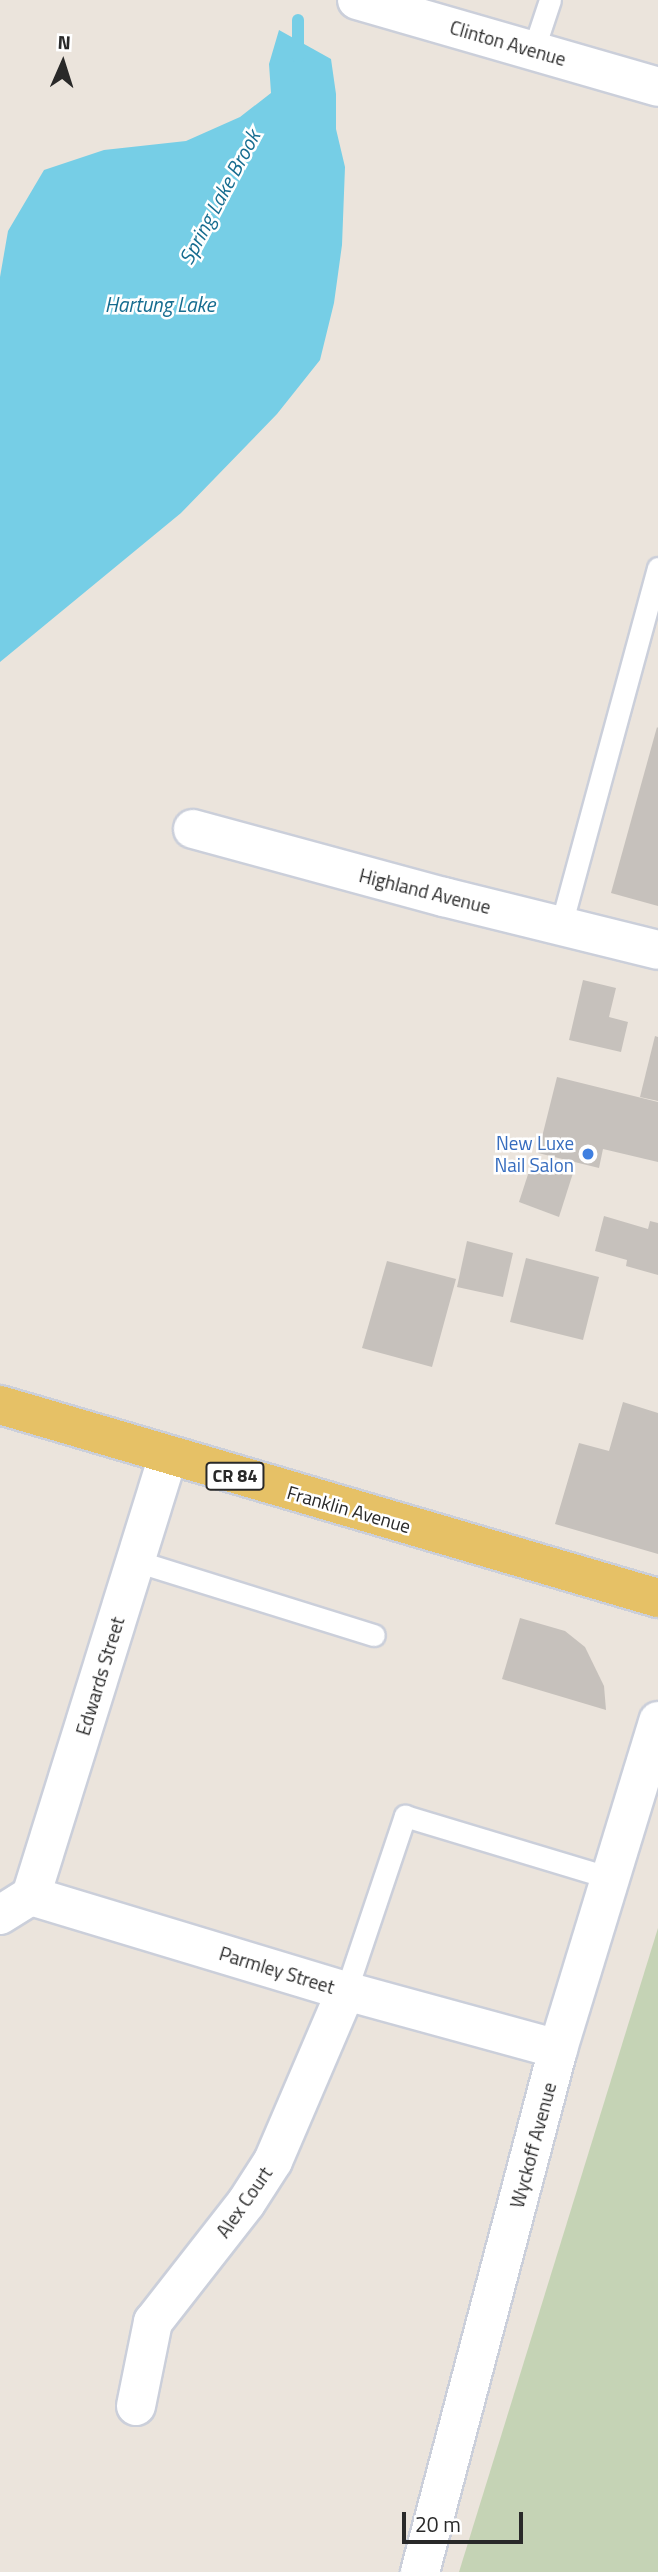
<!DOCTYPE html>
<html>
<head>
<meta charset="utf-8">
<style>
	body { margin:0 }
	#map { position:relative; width:658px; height:2572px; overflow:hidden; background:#ebe4dc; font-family:"Titillium Web",sans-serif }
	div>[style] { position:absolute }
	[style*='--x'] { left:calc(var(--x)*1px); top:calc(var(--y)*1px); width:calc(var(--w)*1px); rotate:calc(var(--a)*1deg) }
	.cemetery>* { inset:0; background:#c5d3b5 }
	.water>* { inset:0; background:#76cee6 }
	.stream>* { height:12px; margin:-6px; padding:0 6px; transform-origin:6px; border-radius:6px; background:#76cee6 }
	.building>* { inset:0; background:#c6c1bc }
	.roads { filter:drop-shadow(2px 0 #cbcfda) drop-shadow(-2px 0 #cbcfda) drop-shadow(0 2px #cbcfda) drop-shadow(0 -2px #cbcfda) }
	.service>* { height:21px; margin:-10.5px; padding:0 10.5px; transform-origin:10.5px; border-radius:10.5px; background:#fff }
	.minor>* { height:38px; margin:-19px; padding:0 19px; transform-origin:19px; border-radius:19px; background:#fff }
	.secondary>* { height:38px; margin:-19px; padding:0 19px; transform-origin:19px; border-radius:19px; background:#fff }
	.primary>* { height:38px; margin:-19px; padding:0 19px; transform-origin:19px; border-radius:19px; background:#e6c166 }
	.dots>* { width:19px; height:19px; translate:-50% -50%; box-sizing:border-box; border:4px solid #fff; border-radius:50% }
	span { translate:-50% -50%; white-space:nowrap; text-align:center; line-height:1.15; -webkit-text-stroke:5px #fff; paint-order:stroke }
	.shield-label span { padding:2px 5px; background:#fff; border:2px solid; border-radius:5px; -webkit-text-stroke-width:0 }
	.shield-label { font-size:18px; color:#292929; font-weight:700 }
	.street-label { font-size:19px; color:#292929 }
	.shop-label { font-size:19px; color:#366cbe }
	.right { translate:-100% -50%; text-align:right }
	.water-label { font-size:21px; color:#176d90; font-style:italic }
	.north { position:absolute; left:28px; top:28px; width:70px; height:70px; -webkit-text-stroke:5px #fff; paint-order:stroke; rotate:3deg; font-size:19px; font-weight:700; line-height:28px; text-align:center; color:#292929 }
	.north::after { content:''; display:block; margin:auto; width:24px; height:32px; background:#292929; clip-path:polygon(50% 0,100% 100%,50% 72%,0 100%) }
	.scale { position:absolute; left:402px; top:2512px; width:121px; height:32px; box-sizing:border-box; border:4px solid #292929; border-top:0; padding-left:9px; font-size:21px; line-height:24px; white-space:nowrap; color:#292929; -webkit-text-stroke:5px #fff; paint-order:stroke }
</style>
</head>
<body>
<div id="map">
	<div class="cemetery">
		<div style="clip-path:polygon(658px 1928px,658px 2572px,459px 2572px)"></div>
	</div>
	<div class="water">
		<div style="clip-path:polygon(279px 30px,331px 59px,336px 94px,336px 129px,345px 167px,342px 245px,334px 303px,320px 360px,277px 414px,181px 513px,0 662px,0 277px,8px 231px,44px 170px,104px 150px,186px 141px,240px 117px,271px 93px,269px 64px)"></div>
	</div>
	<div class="stream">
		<div style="--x:298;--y:20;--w:37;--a:90"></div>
	</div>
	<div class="building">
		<div style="clip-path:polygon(657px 727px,658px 728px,658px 906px,611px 893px)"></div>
		<div style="clip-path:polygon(583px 980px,616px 988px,609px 1017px,628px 1022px,621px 1052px,569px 1040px)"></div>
		<div style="clip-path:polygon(655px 1036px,658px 1037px,658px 1101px,640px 1097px)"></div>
		<div style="clip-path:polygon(557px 1077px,658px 1102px,658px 1162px,603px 1149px,599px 1168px,538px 1153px)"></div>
		<div style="clip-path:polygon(533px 1159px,573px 1173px,559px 1217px,519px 1202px)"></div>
		<div style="clip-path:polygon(604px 1216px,648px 1229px,650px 1221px,658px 1223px,658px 1275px,626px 1266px,627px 1260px,595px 1251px)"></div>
		<div style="clip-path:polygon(467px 1241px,513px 1253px,503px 1297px,457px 1287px)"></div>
		<div style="clip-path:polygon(526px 1258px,599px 1277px,583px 1340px,510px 1322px)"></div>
		<div style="clip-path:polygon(387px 1261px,456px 1279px,432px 1367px,362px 1348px)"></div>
		<div style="clip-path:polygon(623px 1402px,658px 1413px,658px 1554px,555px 1524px,579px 1443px,609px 1451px)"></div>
		<div style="clip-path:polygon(520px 1618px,565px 1631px,585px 1647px,604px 1686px,606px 1710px,502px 1679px)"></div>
	</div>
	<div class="roads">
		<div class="service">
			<div style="--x:533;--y:51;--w:54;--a:-71.6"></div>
			<div style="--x:561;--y:925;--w:370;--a:-74.8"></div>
			<div style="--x:136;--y:1561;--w:249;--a:17.3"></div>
			<div style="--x:346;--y:1991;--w:185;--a:-71.4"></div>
			<div style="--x:405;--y:1816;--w:214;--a:16.8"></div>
		</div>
		<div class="minor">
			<div style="--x:357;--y:0;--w:313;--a:16.1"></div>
			<div style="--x:193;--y:829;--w:260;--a:15.2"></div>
			<div style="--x:444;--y:897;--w:220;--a:13.9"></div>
			<div style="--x:31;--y:1896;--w:461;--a:-72.7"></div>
			<div style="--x:0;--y:1915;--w:36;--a:-32"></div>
			<div style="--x:31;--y:1896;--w:329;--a:16.8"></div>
			<div style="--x:346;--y:1991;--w:220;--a:15.3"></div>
			<div style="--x:136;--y:2406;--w:86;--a:-78.6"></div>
			<div style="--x:153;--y:2322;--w:151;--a:-52"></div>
			<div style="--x:246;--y:2203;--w:50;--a:-57.3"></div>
			<div style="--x:273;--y:2161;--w:185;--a:-66.8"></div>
		</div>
		<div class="secondary">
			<div style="--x:420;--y:2572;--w:541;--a:-75.22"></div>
			<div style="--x:558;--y:2049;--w:343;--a:-73"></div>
		</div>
		<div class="primary">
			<div style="--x:0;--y:1405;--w:686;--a:16.35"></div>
		</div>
	</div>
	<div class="dots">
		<div style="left:588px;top:1154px;background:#3f7fe0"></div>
	</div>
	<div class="shield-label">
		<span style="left:235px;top:1476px">CR 84</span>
	</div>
	<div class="street-label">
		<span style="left:508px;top:43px;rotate:16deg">Clinton Avenue</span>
		<span style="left:425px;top:891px;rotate:14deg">Highland Avenue</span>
		<span style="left:349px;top:1509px;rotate:16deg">Franklin Avenue</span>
		<span style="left:100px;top:1676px;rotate:-73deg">Edwards Street</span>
		<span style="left:277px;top:1970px;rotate:17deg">Parmley Street</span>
		<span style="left:533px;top:2145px;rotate:-75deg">Wyckoff Avenue</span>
		<span style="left:244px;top:2202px;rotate:-55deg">Alex Court</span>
	</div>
	<div class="shop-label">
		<span class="right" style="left:574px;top:1154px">New Luxe<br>Nail Salon</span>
	</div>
	<div class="water-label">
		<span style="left:219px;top:197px;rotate:-62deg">Spring Lake Brook</span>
		<span style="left:160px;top:304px">Hartung Lake</span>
	</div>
	<div class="north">N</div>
	<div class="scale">20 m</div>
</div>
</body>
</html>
